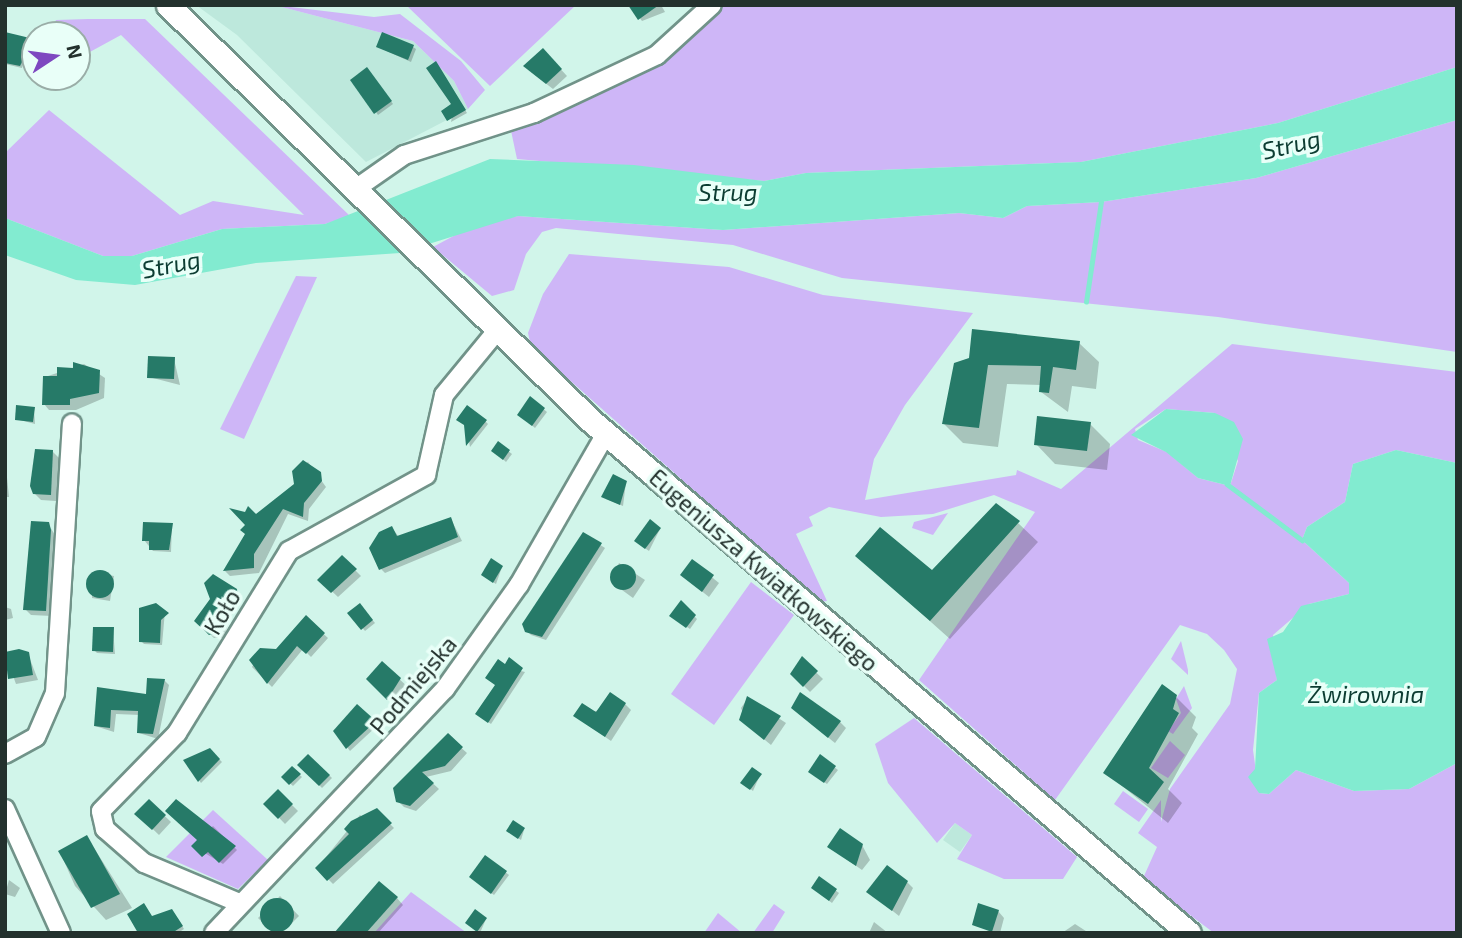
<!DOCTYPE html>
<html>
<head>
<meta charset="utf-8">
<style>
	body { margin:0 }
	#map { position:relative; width:1462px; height:938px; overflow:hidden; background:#d1f5ea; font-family:"Exo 2",sans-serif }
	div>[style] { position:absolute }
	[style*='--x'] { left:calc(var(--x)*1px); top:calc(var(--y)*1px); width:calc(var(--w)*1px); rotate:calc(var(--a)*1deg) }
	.built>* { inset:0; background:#bde8dc }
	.green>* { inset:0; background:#ceb6f7 }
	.water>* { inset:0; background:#82ebd0 }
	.shadow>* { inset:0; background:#0003 }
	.stream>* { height:4.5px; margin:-2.25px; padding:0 2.25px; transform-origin:2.25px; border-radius:2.25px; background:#82ebd0 }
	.building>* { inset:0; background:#267a68 }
	.round { border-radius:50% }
	.roads { filter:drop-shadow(2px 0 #719389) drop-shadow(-2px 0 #719389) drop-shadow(0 2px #719389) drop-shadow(0 -2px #719389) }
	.minor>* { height:18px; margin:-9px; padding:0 9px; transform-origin:9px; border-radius:9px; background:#fff }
	.tertiary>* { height:23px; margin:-11.5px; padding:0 11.5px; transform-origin:11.5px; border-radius:11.5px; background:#fff }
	span { translate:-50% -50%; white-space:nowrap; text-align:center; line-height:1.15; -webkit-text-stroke:7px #e9fff8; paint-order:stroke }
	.street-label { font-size:23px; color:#23312d }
	.water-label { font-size:24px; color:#0c3d32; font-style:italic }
	.frame { position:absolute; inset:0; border:7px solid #23312d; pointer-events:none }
	.north { position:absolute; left:21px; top:21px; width:70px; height:70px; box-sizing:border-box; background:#e9fff8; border:2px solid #9aada7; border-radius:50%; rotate:77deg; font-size:19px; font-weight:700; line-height:28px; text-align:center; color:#23312d }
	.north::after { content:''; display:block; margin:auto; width:24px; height:32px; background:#7e48c0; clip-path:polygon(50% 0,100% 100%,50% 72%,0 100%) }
</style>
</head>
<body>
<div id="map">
	<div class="built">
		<div style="clip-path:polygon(196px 5px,274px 5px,413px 41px,454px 81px,468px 109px,366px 162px,237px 35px)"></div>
		<div style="clip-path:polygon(955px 823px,972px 835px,960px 852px,943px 840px)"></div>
	</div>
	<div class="green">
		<div style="clip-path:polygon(274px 5px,374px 17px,400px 14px,461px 61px,485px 90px,468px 109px,454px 81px,413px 41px)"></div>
		<div style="clip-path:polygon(348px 5px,576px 5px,490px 86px,407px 6px)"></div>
		<div style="clip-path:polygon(705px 5px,1457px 5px,1457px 67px,1278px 123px,1081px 162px,806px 173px,764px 181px,517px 159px,510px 126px,648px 54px)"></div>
		<div style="clip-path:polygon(88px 19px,145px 19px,350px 216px,325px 224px,222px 229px,132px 256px,103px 256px,5px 218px,5px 153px,49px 110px,180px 215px,213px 201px,304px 215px,121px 35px,77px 59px,77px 35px,49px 35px,56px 20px)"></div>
		<div style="clip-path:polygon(1457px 120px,1457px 352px,1218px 317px,842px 278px,733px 245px,556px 228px,542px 232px,526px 254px,514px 290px,492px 296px,433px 247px,474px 225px,518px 216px,723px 230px,959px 213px,1003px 218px,1027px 206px,1101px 202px,1256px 178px)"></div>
		<div style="clip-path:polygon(evenodd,569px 254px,729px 267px,823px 295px,973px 313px,905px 405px,874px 459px,865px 500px,1016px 475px,1017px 470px,1061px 489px,1232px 344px,1457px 372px,1457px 463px,1396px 450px,1353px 464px,1345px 502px,1307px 527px,1302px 540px,1349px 583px,1349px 594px,1309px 604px,1273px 635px,1277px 680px,1259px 693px,1253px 750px,1259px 793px,1269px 794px,1296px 770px,1354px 791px,1409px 789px,1457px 763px,1457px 933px,1214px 933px,1170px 900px,1144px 876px,1157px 847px,1138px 833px,1161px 800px,1161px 822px,1170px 789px,1230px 704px,1237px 669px,1224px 650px,1207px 634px,1180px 625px,1055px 800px,919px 680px,1035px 512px,994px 495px,933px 514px,881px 517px,829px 507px,809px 517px,813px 526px,796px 534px,827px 601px,820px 602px,531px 346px,528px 333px,543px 294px,569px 254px,1166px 409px,1215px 413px,1238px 461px,1230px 486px,1198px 478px,1167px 452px,1138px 440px,1135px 429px,1166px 409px)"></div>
		<div style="clip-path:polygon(296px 276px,317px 277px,244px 439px,220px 429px)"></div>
		<div style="clip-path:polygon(948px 513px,933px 535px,912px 528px,914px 522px)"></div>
		<div style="clip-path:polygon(751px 582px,794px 615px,714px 725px,671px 694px)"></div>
		<div style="clip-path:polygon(1181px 641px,1188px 670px,1188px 675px,1171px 659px)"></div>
		<div style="clip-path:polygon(1184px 686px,1192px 708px,1173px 734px,1168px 731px,1181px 713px,1176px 699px)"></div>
		<div style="clip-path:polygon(914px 718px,1077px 857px,1063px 879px,1004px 879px,957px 859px,972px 835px,955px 823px,937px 843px,888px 783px,875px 744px)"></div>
		<div style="clip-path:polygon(1170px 741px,1185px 755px,1168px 778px,1151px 768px)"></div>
		<div style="clip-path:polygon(1123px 791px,1148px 809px,1139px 822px,1114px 804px)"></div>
		<div style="clip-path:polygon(213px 810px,268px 860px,238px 889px,166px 857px)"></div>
		<div style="clip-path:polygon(411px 892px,467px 933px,374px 933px)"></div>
		<div style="clip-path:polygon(774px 904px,785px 912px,772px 933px,753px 933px)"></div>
		<div style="clip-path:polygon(718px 913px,742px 933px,704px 933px)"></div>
	</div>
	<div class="water">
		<div style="clip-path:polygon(1457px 67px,1457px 120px,1256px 178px,1101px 202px,1027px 206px,1003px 218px,959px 213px,723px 230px,518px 216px,400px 253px,256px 263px,135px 285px,76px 280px,5px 255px,5px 218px,103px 256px,132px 256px,222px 229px,325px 224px,490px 159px,634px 165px,764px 181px,806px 173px,1081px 162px,1278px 123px)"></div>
		<div style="clip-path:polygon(1166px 409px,1215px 413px,1234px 422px,1243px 439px,1230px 486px,1198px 478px,1166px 452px,1131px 435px)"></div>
		<div style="clip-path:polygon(1396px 450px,1457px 463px,1457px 763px,1409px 789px,1354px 791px,1296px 770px,1269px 794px,1259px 793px,1248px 777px,1255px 769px,1259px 693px,1277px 680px,1267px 639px,1283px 632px,1301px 606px,1349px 594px,1349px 583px,1302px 540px,1307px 527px,1345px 502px,1353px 464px)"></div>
	</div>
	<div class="shadow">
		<div style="clip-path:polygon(630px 5px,661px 5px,665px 12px,642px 21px)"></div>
		<div style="clip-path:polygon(33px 41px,32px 59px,25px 57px,22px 68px,5px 64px,5px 45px)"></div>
		<div style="clip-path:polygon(378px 47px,413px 47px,416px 49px,411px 62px)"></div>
		<div style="clip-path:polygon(543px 50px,567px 76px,553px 89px,531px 72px)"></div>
		<div style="clip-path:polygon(438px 66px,467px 113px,451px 122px,454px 105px)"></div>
		<div style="clip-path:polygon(369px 72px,393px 104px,378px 115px,376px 112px)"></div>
		<div style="clip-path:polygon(1079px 343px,1099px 362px,1096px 389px,1072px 386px,1068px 412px,1041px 392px,1041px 385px,1007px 384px,998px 447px,963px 443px,944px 424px,956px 364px)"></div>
		<div style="clip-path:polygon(174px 359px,180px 385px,149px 377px)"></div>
		<div style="clip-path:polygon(84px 364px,105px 378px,104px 398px,76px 410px,49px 410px,44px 404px,45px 377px)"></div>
		<div style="clip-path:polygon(530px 398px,547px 412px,535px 428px,522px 417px)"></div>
		<div style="clip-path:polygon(34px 409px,35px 424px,16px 419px)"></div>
		<div style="clip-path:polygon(485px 421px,488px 424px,470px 447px,466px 426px)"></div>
		<div style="clip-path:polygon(1090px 424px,1110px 444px,1107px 470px,1055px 464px,1036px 444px)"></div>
		<div style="clip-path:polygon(499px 444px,512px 454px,506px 462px,494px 451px)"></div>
		<div style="clip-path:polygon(53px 452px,59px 458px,56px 501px,41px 500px,35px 494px)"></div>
		<div style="clip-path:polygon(5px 458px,9px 497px,5px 497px)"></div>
		<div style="clip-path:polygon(308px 462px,326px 487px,309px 509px,308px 521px,288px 514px,259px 573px,230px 576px,225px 571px,256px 516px,296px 485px,294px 472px)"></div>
		<div style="clip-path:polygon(626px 482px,623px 506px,606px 499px)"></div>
		<div style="clip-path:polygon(451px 519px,462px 541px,385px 573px,381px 569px,392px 528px,399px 537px)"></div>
		<div style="clip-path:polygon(1018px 523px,1038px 542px,950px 639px,857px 556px,932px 573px)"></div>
		<div style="clip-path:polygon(48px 524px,57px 538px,52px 616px,31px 615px,25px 609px)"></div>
		<div style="clip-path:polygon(172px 524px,171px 552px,153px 551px,144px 540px)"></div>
		<div style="clip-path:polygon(660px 529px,649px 551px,639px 544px)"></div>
		<div style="clip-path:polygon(583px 534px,605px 548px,546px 640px,531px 635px,527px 631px)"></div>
		<div style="clip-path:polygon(342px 557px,361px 576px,338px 597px,320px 580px)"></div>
		<div style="clip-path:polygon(692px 561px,719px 583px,709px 597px,689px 581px)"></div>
		<div style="clip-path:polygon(619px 563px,645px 580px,633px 598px,611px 582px)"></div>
		<div style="clip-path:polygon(502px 567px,496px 584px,485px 577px)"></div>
		<div style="clip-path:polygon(92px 572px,114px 576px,110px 601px,92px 598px)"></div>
		<div style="clip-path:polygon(236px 591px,240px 595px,223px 638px,214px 638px,196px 621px,212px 600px)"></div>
		<div style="clip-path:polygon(681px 603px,697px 619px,690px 629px,674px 618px)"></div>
		<div style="clip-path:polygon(360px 605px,375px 623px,365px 631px,350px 613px)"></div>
		<div style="clip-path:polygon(5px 607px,11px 609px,13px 618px,5px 620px)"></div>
		<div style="clip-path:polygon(165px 611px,162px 645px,144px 644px,141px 641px)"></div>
		<div style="clip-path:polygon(306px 618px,328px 638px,311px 657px,303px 649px,272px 687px,252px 667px,261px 650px,277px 650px)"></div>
		<div style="clip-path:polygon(113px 629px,115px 654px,97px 653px,94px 650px)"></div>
		<div style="clip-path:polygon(5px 654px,28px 654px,38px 680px,16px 684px)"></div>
		<div style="clip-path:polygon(802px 659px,823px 679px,810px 692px,792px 674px)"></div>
		<div style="clip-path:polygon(382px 663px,410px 689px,398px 708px,369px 679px)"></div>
		<div style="clip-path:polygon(505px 667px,525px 672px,491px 724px,480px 716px)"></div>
		<div style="clip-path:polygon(164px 680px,169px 685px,158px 739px,139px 733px,140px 715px,116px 714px,114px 732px,95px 726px,99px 689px,148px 696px)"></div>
		<div style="clip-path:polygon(1176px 697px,1196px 717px,1192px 728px,1198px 734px,1168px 789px,1182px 803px,1168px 823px,1106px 773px)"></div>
		<div style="clip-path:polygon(748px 698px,786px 723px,771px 745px,748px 726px,741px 708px)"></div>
		<div style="clip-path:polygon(625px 704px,631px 710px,611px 741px,575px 716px)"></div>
		<div style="clip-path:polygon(357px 706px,378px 725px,350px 751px,335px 731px)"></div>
		<div style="clip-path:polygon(799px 714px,840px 722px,846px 728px,835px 743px)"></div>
		<div style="clip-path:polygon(448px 736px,467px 753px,451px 771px,426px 777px,439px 789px,416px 811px,404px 807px,398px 801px)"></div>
		<div style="clip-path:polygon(210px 750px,222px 762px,201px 783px,186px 761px)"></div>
		<div style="clip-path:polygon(309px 756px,332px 778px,322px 788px,300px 765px)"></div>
		<div style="clip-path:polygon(821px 757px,838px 770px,827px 784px,813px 774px)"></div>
		<div style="clip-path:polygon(292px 768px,302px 777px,293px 786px,283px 777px)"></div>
		<div style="clip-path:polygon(760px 775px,753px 791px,743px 783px)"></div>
		<div style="clip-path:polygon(278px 791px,298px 811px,285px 824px,266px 804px)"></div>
		<div style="clip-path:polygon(149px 801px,171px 822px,159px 835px,137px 814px)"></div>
		<div style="clip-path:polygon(377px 811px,394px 828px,333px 884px,317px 868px,360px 815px,367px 821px)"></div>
		<div style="clip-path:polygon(213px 826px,237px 850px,223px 864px,193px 846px)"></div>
		<div style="clip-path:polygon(524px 830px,521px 840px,511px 833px)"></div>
		<div style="clip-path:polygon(87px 837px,132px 908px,106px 920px,75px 886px,60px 852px)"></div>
		<div style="clip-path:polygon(862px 845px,870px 860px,862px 870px,829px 847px)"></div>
		<div style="clip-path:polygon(486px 857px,509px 875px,494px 895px,474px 880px)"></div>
		<div style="clip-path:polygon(820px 879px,839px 893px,832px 903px,816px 891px)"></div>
		<div style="clip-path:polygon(9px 880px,20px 888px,15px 897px,5px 894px)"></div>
		<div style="clip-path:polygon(907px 882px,913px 888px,899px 916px,869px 892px)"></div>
		<div style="clip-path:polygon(280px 896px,299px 916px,282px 933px,273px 933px,258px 918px)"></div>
		<div style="clip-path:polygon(397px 898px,403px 905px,378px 933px,344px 933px)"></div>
		<div style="clip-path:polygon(998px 911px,1004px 918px,1000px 933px,974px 925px)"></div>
		<div style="clip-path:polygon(174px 913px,184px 929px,178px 933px,140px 933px,152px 917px)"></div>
		<div style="clip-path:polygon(486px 919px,480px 933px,469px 925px)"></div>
		<div style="clip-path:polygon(874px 922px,888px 933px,869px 933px)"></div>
		<div style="clip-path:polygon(1075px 924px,1089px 933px,1062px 933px)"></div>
	</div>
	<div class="stream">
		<div style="--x:1086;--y:302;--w:101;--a:-81.5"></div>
		<div style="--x:1227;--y:484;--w:94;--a:36.7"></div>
	</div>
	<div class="building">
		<div style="clip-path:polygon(628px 5px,659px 5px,638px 20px)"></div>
		<div style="clip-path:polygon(5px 32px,34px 39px,20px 66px,5px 63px)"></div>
		<div style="clip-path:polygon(382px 32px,414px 45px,408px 60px,376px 47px)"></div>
		<div style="clip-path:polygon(543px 48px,562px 69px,546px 84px,523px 66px)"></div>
		<div style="clip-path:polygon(436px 61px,466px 110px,447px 121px,441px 111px,451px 104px,426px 68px)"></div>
		<div style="clip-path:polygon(367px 67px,392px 101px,374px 114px,350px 80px)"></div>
		<div style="clip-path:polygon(972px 329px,1080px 341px,1076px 370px,1053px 367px,1049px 393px,1039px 392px,1041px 366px,988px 365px,979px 428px,942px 424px,954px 363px,969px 358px)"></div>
		<div style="clip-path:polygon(148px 356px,175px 357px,174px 379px,147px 378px)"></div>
		<div style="clip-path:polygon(73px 362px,100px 370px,99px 393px,70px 399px,70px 405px,42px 405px,43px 376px,57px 376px,57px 367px,73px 368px)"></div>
		<div style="clip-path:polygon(530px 396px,545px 408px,532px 426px,517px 415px)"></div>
		<div style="clip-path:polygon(16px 405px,35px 407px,33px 422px,15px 420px)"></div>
		<div style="clip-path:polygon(467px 405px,487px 420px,466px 446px,464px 425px,456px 420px)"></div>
		<div style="clip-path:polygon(1037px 416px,1091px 422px,1087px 451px,1034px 445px)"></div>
		<div style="clip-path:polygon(498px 441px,510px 450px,503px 460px,491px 451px)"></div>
		<div style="clip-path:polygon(35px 449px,53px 450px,51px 495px,33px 494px,30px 486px)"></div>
		<div style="clip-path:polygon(303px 460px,321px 472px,322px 481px,304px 503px,303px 517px,283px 509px,254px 554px,254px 568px,223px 571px,245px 534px,240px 530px,245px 525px,229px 508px,245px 512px,248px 506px,256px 514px,294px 484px,292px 471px)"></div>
		<div style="clip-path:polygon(613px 474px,627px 481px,620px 505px,601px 497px)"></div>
		<div style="clip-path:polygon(996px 503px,1020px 521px,930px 621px,855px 556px,880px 527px,932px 570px)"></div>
		<div style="clip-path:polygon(451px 517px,458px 537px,379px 570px,369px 548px,379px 532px,392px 526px,397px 536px)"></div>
		<div style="clip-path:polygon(650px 519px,661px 528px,645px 549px,634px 541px)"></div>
		<div style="clip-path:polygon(31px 521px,49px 522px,51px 530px,46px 611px,23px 610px)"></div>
		<div style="clip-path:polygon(143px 522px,173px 523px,169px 550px,149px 550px,149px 541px,142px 541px)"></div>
		<div style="clip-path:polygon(583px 532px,602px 543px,542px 637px,525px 632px,522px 624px)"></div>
		<div style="clip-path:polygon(342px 555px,357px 569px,331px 593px,317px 580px)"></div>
		<div style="clip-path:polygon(491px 558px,503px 566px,493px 583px,481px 575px)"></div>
		<div style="clip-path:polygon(692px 559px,714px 575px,702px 592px,680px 575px)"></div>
		<div class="round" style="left:610px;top:564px;width:26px;height:26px"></div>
		<div class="round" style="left:86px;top:570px;width:28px;height:28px"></div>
		<div style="clip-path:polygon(213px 574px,237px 589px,238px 598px,224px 613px,219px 634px,209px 635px,194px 621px,210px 599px,204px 583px)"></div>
		<div style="clip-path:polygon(681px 600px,696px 615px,686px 628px,669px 616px)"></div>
		<div style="clip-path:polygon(156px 603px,169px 613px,161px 620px,160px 643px,139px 642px,139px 608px)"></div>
		<div style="clip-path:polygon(360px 603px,373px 620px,361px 630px,347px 613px)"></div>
		<div style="clip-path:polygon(306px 615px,325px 633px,306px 654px,297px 646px,267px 684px,249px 660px,260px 648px,276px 649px)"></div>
		<div style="clip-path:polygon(93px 627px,114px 627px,113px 652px,92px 651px)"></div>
		<div style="clip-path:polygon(19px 649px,29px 652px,33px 675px,8px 679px,5px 652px)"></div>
		<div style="clip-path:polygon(802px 656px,818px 671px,803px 687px,790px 674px)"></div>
		<div style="clip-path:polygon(509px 657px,523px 668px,488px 723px,475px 714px,495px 685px,485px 678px,498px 659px,505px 664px)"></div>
		<div style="clip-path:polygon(382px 661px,401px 678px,387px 700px,366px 679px)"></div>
		<div style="clip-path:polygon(147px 678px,165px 679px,153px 734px,137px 733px,138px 711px,111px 710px,110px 728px,94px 726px,97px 687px,146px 694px)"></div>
		<div style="clip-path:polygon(1162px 684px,1177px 695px,1173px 709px,1179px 713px,1149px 768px,1164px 782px,1148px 804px,1103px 773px)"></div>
		<div style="clip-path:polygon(610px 692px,626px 703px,605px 737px,573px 716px,582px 703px,596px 712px)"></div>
		<div style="clip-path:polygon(800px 692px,841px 721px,828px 738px,791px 708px)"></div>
		<div style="clip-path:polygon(747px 696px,781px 716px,764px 740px,739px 720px)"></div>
		<div style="clip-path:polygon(357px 704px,376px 721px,346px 749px,333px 731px)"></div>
		<div style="clip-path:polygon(448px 733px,463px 747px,445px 766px,422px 772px,434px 783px,410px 806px,396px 802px,393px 788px)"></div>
		<div style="clip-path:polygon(210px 748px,220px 759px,198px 782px,183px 760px)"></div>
		<div style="clip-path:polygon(308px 754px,330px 775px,319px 786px,297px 765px)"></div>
		<div style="clip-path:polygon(820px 754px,836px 766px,824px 783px,808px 772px)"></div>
		<div style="clip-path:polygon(292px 766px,301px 774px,289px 785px,281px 777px)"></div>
		<div style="clip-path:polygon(752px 767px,762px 774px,750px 790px,740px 783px)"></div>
		<div style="clip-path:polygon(278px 789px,293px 804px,278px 819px,263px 804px)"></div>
		<div style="clip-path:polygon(149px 799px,166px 815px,152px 830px,134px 814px)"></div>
		<div style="clip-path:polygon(176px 799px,236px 846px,219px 863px,208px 852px,202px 857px,191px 846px,197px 840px,165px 811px)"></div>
		<div style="clip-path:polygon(377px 808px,392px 823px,327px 881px,315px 868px,349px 834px,344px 829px,351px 821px)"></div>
		<div style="clip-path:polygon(513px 820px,525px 828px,518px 839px,506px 831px)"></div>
		<div style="clip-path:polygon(840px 828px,863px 844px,856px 866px,827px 847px)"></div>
		<div style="clip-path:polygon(87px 835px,120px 894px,91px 908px,58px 851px)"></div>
		<div style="clip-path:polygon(485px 855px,507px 871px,491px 894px,469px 877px)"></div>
		<div style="clip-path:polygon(887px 865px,908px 881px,892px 911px,866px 892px)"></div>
		<div style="clip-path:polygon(819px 876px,837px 889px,829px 901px,811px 888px)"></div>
		<div style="clip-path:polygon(379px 881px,398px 897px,366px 933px,334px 933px)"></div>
		<div class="round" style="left:260px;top:898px;width:34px;height:34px"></div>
		<div style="clip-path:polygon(144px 903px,152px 916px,172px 909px,183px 926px,172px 933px,138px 933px,127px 914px)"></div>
		<div style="clip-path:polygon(978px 903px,999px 910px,992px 932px,972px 925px)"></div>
		<div style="clip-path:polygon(475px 909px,487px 918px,477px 932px,465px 923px)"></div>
	</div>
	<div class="roads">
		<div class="minor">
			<div style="--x:354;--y:190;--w:61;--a:-35"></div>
			<div style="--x:404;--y:155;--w:137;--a:-17.9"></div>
			<div style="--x:534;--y:113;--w:136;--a:-25.2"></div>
			<div style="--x:657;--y:55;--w:74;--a:-42.3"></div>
			<div style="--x:5;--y:754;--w:35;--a:-29"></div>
			<div style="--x:36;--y:737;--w:48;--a:-66.6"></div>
			<div style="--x:55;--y:693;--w:270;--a:-86.4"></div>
			<div style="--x:5;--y:809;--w:136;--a:65.7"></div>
			<div style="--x:237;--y:902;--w:101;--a:-157.2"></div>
			<div style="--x:144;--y:863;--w:52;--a:-138.9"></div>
			<div style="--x:105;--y:829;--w:18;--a:-103"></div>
			<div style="--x:101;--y:811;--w:109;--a:-45.7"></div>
			<div style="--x:177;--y:733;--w:214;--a:-58.4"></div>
			<div style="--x:289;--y:551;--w:157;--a:-29"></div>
			<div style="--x:426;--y:475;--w:82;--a:-77.3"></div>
			<div style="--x:444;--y:395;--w:82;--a:-50.5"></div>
			<div style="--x:214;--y:933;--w:336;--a:-46.6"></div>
			<div style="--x:445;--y:689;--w:128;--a:-54.6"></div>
			<div style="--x:519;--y:585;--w:174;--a:-60.1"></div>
		</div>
		<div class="tertiary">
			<div style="--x:168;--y:5;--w:590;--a:44.52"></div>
			<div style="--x:589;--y:419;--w:790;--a:40.59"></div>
		</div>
	</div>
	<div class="street-label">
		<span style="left:764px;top:570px;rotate:41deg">Eugeniusza Kwiatkowskiego</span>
		<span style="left:222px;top:612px;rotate:-60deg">Koło</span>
		<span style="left:413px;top:685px;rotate:-50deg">Podmiejska</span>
	</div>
	<div class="water-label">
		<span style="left:1291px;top:144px;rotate:-13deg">Strug</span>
		<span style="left:728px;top:192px">Strug</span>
		<span style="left:171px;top:264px;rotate:-11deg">Strug</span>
		<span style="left:1366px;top:694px">Żwirownia</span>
	</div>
	<div class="frame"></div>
	<div class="north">N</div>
</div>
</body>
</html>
